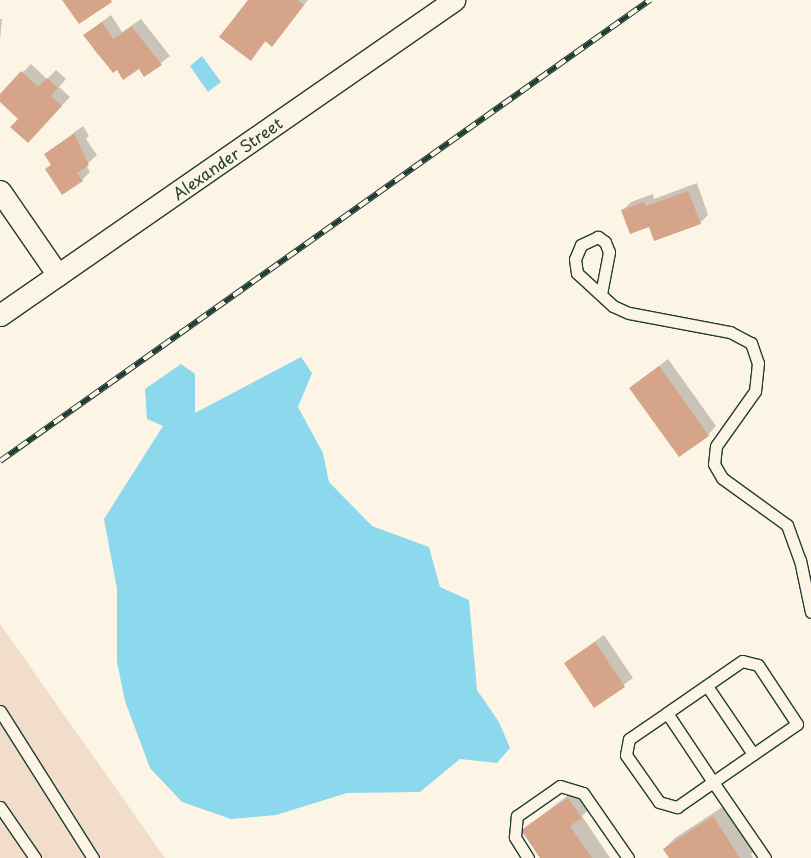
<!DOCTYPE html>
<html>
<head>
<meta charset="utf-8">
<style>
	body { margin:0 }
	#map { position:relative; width:811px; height:858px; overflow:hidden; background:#fcf5e5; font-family:"Playpen Sans",sans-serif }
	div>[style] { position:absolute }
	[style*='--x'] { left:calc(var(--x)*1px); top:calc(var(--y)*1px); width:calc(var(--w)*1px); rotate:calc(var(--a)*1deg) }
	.built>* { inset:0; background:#f1ddc9 }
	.water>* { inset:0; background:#8cd8ec }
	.shadow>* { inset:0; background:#0003 }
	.building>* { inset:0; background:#d6a589 }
	.roads { filter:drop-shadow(1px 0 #1f3d34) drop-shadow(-1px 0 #1f3d34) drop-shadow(0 1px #1f3d34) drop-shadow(0 -1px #1f3d34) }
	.lane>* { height:11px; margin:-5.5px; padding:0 5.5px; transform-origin:5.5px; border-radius:5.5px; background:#fcf5e5 }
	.street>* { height:21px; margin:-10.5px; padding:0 10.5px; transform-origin:10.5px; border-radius:10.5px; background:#fcf5e5 }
	.rail>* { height:5.5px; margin-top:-2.75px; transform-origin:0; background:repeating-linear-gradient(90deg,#fcf5e5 0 11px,#1f3d34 0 22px); box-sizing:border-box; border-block:1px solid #1f3d34 }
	span { translate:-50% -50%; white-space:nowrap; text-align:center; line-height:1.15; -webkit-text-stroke:4.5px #fcf5e5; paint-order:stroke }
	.street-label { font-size:16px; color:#1f3d34 }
</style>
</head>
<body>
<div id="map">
	<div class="built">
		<div style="clip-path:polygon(0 624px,165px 858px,0 858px)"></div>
	</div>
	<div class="water">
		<div style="clip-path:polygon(202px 56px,221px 82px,208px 92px,190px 66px)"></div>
		<div style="clip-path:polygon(301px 357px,312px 373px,298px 407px,323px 453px,329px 482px,372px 526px,429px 547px,440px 587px,469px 600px,477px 690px,499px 722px,510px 748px,497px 763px,460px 759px,420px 792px,347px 793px,276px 815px,231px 819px,182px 802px,150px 768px,125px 701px,117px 662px,117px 589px,104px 519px,163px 426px,147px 419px,145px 389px,181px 364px,195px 374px,195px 413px)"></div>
	</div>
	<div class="shadow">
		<div style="clip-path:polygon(249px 0,308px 0,280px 36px,266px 41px,250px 59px)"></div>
		<div style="clip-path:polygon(111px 15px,122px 32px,141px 19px,170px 56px,145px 75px,139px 67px,117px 69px,101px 53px,98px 55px,84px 35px)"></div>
		<div style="clip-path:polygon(0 19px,2px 19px,0 40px)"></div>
		<div style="clip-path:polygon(31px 64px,47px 79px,56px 70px,66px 79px,59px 87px,70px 97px,36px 133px,0 100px,0 96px)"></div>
		<div style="clip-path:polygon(83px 126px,89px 136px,86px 139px,97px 155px,86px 165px,90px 172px,82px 180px,46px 169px,52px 164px,45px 154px)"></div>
		<div style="clip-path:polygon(697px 183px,708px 215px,700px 223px,650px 225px,623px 210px,631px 202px,653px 194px,654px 199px)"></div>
		<div style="clip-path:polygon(668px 359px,716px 426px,708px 435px,631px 388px)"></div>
		<div style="clip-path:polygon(604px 635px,633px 678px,594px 706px,565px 663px)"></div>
		<div style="clip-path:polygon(579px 787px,592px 806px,582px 816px,610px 858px,542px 858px,522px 830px)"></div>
		<div style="clip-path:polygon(724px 806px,754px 851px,751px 854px,753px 858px,670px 858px,664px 849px,675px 838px)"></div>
	</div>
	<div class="building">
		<div style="clip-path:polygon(62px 0,111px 0,112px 2px,79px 24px)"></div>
		<div style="clip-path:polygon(248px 0,297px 0,304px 5px,272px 47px,265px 41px,251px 61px,219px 37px)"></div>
		<div style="clip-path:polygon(102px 22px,113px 39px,132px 27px,162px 65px,144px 77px,139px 69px,123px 80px,117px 70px,113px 73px,83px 35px)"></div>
		<div style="clip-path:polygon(21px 71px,38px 87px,47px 78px,58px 88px,51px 96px,62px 106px,28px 143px,10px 127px,18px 119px,0 102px,0 94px)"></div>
		<div style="clip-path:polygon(74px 134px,89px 165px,77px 173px,83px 181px,62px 195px,45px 169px,51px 165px,44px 154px)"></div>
		<div style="clip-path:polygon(688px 191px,701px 224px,654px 241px,649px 227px,630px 234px,621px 210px,644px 202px,646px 206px)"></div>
		<div style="clip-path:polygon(659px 366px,709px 436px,679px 457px,629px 388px)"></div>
		<div style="clip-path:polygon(595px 642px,625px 687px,594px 708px,564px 663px)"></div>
		<div style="clip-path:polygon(568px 798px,582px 818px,570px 826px,592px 858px,540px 858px,521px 830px)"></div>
		<div style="clip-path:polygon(713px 816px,740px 858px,669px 858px,663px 849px)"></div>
	</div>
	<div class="roads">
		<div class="lane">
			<div style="--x:601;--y:294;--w:43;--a:-79.2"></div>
			<div style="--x:609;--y:252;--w:11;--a:-112"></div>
			<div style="--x:605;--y:242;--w:9;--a:-144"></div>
			<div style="--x:598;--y:237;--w:19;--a:155"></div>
			<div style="--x:581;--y:245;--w:15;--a:113"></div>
			<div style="--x:575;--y:259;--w:14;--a:82"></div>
			<div style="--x:577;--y:273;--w:49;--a:42.5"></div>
			<div style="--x:613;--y:306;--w:17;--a:24"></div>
			<div style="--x:629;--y:313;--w:103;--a:10.7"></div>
			<div style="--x:730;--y:332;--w:24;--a:28"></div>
			<div style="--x:751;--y:343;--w:21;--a:71"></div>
			<div style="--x:758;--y:363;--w:28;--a:96"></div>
			<div style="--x:755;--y:391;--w:67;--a:125.3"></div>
			<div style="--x:716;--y:446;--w:18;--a:96"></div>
			<div style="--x:714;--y:464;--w:16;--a:60"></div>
			<div style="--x:722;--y:478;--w:80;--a:35.9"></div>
			<div style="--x:787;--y:525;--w:37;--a:70"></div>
			<div style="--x:800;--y:560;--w:53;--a:78.1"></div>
			<div style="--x:707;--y:686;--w:82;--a:55.9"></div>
			<div style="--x:0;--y:711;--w:174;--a:57.7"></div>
			<div style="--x:667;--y:713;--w:46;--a:145.6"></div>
			<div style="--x:629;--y:739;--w:16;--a:101"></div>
			<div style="--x:626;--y:755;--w:57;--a:54.9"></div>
			<div style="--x:659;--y:802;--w:19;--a:16"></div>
			<div style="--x:677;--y:807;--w:44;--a:-34.8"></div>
			<div style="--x:713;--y:782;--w:102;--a:-34.6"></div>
			<div style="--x:797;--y:724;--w:71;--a:-123.5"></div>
			<div style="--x:758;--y:665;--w:16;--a:-166"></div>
			<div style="--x:742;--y:661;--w:91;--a:145.3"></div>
			<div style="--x:667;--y:713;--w:83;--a:56.3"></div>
			<div style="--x:713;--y:782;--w:92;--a:55.6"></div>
			<div style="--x:0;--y:807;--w:62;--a:55.5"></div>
			<div style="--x:528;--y:858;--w:25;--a:-122"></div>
			<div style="--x:515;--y:837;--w:21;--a:-85"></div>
			<div style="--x:517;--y:816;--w:52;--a:-34.9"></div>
			<div style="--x:560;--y:786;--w:24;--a:17"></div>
			<div style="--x:583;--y:793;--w:79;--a:55.3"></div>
		</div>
		<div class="street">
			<div style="--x:0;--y:191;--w:102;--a:55.4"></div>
			<div style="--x:0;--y:315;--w:553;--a:-34.75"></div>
		</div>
	</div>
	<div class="rail">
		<div style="--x:0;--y:461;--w:797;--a:-35.35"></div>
	</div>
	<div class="street-label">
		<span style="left:227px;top:158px;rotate:-35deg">Alexander Street</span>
	</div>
</div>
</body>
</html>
